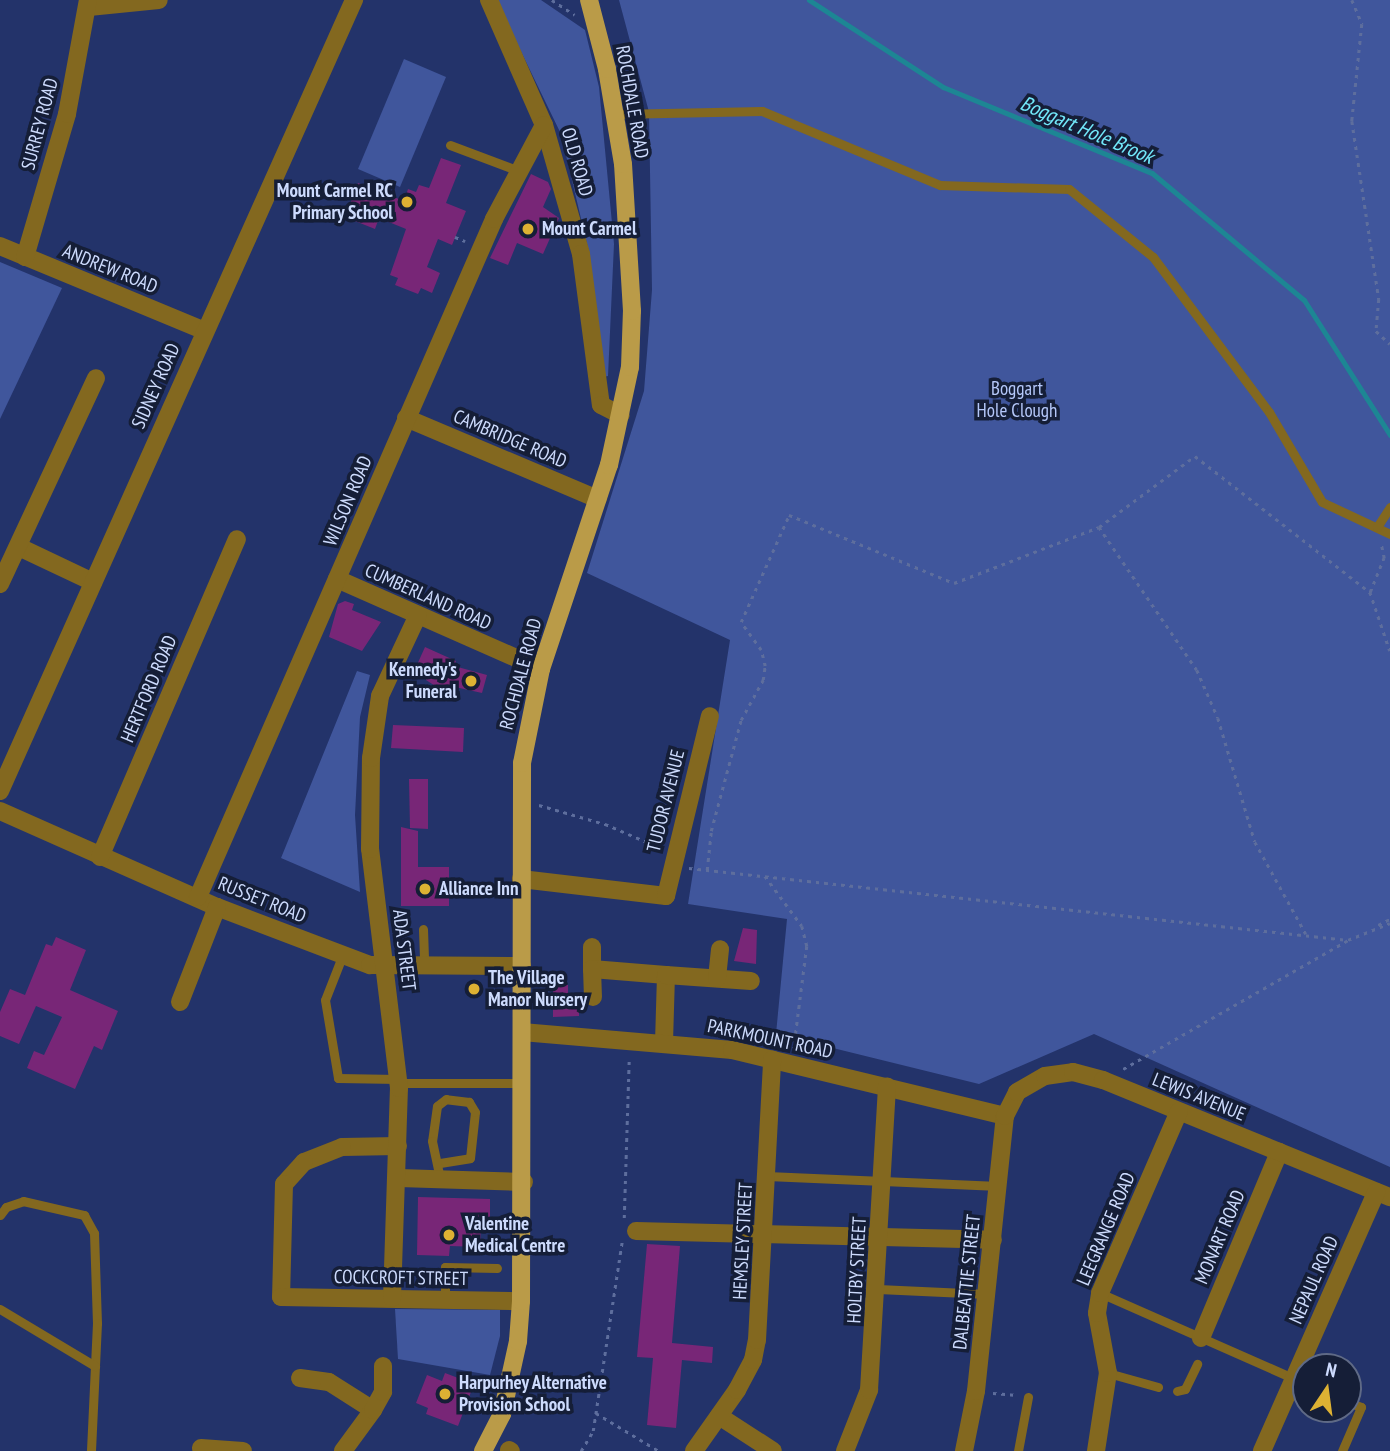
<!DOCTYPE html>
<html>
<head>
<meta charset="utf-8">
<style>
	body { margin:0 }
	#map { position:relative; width:1390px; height:1451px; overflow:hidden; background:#23336a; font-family:"PT Sans Narrow",sans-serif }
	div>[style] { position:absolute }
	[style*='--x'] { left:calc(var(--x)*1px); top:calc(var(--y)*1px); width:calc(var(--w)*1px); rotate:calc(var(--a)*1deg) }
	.green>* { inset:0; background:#40569c }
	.stream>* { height:5px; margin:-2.5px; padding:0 2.5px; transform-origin:2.5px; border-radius:2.5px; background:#1d8694 }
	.building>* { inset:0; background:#782677 }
	.path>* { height:2.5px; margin-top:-1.25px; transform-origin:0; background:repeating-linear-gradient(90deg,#5e6e9d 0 3.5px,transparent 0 8.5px) }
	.lane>* { height:9px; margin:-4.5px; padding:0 4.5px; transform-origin:4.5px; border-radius:4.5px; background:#83681f }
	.street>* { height:18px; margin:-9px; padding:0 9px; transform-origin:9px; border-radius:9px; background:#83681f }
	.primary>* { height:18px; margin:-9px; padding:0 9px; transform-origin:9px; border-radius:9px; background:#ba9b48 }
	.dots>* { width:19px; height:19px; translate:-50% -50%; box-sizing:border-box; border:4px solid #151e37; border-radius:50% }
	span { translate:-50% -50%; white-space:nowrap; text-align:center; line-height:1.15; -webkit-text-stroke:7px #151e37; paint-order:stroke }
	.street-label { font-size:19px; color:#cddbfd }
	.poi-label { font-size:19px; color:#cddbfd; font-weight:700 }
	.right { translate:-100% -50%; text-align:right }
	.left { translate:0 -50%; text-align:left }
	.park-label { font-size:19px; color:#b5c8fa }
	.water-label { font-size:21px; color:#72e8fa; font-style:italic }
	.north { position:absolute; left:1292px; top:1353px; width:70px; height:70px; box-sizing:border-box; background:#151e37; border:2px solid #5f6a86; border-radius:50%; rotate:13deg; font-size:19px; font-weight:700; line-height:28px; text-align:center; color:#cddbfd }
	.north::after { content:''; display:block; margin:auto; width:24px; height:32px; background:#ddb133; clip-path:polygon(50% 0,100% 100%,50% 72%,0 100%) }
</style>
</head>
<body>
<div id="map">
	<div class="green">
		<div style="clip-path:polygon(496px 0,541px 0,585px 30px,599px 87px,614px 244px,608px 376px,603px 377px,588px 248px,561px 134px)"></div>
		<div style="clip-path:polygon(619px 0,1390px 0,1390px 1167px,1094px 1034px,979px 1084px,776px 1034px,787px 919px,688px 904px,730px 640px,587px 573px,644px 391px,652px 290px,649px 112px)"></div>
		<div style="clip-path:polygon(404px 59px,446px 77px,400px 187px,358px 169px)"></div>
		<div style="clip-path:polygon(0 262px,62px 288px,0 419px)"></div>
		<div style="clip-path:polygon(357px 671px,370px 675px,360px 717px,355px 815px,360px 892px,281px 858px)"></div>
		<div style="clip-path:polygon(395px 1309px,500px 1310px,500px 1336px,490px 1375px,398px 1359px)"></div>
	</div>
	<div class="stream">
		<div style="--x:809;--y:0;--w:160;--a:33"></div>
		<div style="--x:943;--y:87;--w:226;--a:22.4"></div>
		<div style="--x:1152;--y:173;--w:198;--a:39.9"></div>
		<div style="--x:1304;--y:300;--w:160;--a:57.5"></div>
	</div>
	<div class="building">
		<div style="clip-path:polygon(441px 158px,461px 165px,446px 203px,466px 211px,452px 245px,438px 239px,427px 267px,440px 273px,432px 293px,421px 288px,418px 294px,395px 285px,398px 278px,390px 275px,406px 229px,379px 218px,375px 229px,345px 217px,358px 183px,404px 201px,408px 189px,416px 192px,419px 185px,429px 188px)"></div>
		<div style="clip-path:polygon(531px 174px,548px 182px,551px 189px,543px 207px,559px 218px,543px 254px,517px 243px,508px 265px,490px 258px)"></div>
		<div style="clip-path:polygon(345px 601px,354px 604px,352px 610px,381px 622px,362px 651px,329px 637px,338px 604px)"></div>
		<div style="clip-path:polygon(425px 647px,456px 661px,454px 666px,487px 675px,482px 693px,446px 685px,443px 691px,426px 680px,430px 671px,416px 667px)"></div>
		<div style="clip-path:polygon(393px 725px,464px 728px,463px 752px,391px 748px)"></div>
		<div style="clip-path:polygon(409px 779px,428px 779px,428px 829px,410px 828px)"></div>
		<div style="clip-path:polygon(401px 827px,418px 831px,418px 867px,449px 867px,449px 906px,401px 906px)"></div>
		<div style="clip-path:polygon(743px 928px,757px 930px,756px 964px,734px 961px)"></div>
		<div style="clip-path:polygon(56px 937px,86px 950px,70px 990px,118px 1011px,102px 1050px,94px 1046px,75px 1089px,27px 1068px,34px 1051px,44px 1055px,62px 1017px,36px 1006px,19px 1044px,0 1036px,0 1012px,10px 989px,25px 995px,46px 944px,52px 946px)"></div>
		<div style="clip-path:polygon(553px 985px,568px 985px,568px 1002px,579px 1002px,579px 1016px,553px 1017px)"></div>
		<div style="clip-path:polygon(418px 1197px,490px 1199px,490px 1225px,481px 1225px,480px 1247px,450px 1246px,449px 1256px,417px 1255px)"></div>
		<div style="clip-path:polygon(647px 1244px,680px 1246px,672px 1343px,713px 1347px,712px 1363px,682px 1360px,676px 1428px,647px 1425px,653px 1358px,637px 1357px)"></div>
		<div style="clip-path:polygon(445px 1373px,474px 1384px,458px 1426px,426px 1414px,428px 1408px,416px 1403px,427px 1375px,442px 1381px)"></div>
	</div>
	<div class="path">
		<div style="--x:552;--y:0;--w:27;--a:33"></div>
		<div style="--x:1352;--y:0;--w:26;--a:67"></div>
		<div style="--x:1362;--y:24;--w:98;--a:95.9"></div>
		<div style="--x:1352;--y:121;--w:180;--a:81.4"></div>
		<div style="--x:1379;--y:299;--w:32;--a:95"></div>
		<div style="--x:1376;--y:331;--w:19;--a:43"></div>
		<div style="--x:455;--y:237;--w:11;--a:22"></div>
		<div style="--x:1099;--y:527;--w:119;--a:-36.5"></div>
		<div style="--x:1195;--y:456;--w:222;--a:37.9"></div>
		<div style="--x:1370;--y:592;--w:37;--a:-68"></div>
		<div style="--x:1384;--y:558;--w:14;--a:-102"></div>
		<div style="--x:1370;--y:592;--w:62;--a:71.3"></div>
		<div style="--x:539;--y:805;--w:69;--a:16.1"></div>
		<div style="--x:605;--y:824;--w:61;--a:23.2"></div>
		<div style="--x:689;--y:868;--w:663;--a:6.24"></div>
		<div style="--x:1348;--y:940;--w:45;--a:-22"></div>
		<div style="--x:707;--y:870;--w:39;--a:-84"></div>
		<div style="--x:711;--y:831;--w:115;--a:-74.9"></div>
		<div style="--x:741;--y:720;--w:46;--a:-61.2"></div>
		<div style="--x:763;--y:680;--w:14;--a:-82"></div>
		<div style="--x:765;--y:666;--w:16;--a:-104"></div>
		<div style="--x:761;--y:650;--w:34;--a:-126"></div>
		<div style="--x:741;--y:622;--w:117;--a:-65.8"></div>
		<div style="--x:789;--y:515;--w:178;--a:22.4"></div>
		<div style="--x:954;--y:583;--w:155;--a:-21.1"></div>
		<div style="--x:1099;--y:527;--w:173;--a:55.6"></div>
		<div style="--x:1197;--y:670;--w:52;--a:66.4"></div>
		<div style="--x:1218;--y:718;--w:129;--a:73.4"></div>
		<div style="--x:1255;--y:842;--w:105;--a:61"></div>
		<div style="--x:765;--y:876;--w:62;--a:53.5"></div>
		<div style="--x:802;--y:926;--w:21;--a:76"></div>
		<div style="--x:807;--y:946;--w:103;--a:97.3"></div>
		<div style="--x:1378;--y:925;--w:13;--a:-27"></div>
		<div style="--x:1123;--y:1069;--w:259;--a:-29.8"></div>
		<div style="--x:624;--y:1218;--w:161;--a:-88.2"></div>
		<div style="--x:993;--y:1393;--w:21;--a:5"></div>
		<div style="--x:596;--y:1413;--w:74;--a:31.1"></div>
		<div style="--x:581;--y:1451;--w:23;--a:-59"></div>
		<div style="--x:593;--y:1431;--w:191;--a:-81.3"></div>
	</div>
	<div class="lane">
		<div style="--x:616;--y:114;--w:146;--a:-1.2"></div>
		<div style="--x:762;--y:111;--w:193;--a:22.6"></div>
		<div style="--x:940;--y:185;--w:129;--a:1.8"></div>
		<div style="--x:1069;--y:189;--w:108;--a:39"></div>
		<div style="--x:1153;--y:257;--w:194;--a:53.2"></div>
		<div style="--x:1269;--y:412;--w:104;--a:59.5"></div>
		<div style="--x:1322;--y:502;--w:75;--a:25.2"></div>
		<div style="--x:450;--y:145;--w:74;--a:20.6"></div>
		<div style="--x:1377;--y:527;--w:24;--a:-57"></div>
		<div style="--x:423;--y:929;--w:37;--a:88"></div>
		<div style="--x:343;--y:954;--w:49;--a:111.4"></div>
		<div style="--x:325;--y:1000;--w:79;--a:80.5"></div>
		<div style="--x:338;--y:1078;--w:60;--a:1"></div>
		<div style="--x:398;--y:1083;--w:125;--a:0"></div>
		<div style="--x:440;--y:1163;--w:30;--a:-9"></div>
		<div style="--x:470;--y:1158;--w:46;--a:-83.8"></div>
		<div style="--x:475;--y:1112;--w:12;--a:-121"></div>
		<div style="--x:469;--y:1102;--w:23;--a:-173"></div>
		<div style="--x:446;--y:1099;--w:11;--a:142"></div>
		<div style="--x:437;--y:1106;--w:35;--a:98"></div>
		<div style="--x:432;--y:1141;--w:40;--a:78"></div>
		<div style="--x:767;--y:1176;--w:232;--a:2.5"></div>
		<div style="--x:0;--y:1215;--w:10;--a:-53"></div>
		<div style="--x:6;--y:1207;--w:18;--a:-19"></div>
		<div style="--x:23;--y:1201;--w:63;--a:12.9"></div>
		<div style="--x:84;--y:1215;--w:21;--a:61"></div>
		<div style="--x:94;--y:1233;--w:90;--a:88.1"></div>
		<div style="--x:97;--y:1323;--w:128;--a:92.7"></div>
		<div style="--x:878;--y:1289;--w:109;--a:2.6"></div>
		<div style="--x:1100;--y:1293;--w:225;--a:23.8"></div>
		<div style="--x:445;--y:1299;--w:32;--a:-90"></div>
		<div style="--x:445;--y:1267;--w:52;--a:1.1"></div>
		<div style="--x:0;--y:1309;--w:111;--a:31"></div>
		<div style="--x:1108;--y:1373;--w:52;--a:15.6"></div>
		<div style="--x:1177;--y:1391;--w:8;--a:-14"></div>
		<div style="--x:1185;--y:1389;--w:28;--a:-64"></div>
		<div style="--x:1018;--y:1451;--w:55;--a:-79.5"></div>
		<div style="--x:1342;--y:1451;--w:48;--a:-66.6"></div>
		<div style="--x:1361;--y:1407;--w:14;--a:-159"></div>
	</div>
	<div class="street">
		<div style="--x:489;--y:0;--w:137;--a:66.3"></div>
		<div style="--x:544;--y:125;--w:134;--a:74"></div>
		<div style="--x:581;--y:254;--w:152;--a:82.5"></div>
		<div style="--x:601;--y:405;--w:22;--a:27"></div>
		<div style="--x:89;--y:7;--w:70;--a:-5.7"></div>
		<div style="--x:0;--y:246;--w:220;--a:22.5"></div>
		<div style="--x:25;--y:257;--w:149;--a:-73.6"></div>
		<div style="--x:67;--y:114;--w:116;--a:-79.6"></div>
		<div style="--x:406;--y:418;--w:208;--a:22.9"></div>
		<div style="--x:19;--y:547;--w:82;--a:25.3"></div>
		<div style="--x:337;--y:579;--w:223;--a:23.8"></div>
		<div style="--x:0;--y:584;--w:227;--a:-65"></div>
		<div style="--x:0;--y:791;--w:867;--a:-65.89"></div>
		<div style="--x:0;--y:811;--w:237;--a:23.9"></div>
		<div style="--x:217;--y:907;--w:164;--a:20.8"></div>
		<div style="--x:370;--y:965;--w:152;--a:0.4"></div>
		<div style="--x:100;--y:857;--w:346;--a:-66.7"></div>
		<div style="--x:521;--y:879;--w:146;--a:6.7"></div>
		<div style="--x:666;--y:896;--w:185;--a:-76.3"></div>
		<div style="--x:198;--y:897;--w:740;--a:-66.41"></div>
		<div style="--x:494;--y:219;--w:106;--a:-62"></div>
		<div style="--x:592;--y:947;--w:22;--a:90"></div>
		<div style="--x:592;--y:969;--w:74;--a:4.6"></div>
		<div style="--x:666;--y:975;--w:66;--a:91.7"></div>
		<div style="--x:592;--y:969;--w:28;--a:88"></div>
		<div style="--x:666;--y:975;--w:85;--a:4"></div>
		<div style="--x:717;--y:978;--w:29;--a:-84"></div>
		<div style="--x:180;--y:1002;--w:102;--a:-68.7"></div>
		<div style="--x:522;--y:1032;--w:211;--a:4.9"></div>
		<div style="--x:732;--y:1050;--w:281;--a:13.6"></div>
		<div style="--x:398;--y:1146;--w:56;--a:179"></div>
		<div style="--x:342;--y:1147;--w:41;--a:158.5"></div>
		<div style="--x:304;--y:1162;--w:30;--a:132"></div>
		<div style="--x:284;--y:1184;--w:113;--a:91.5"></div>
		<div style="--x:281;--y:1297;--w:240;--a:1"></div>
		<div style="--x:399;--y:1178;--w:125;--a:1.8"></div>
		<div style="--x:636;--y:1231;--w:357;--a:1.4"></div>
		<div style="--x:392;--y:1298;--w:210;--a:-88.1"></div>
		<div style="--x:399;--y:1088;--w:241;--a:-96.9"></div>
		<div style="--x:370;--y:849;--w:91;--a:-89.4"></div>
		<div style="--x:371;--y:758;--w:63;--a:-81.7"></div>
		<div style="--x:380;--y:696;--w:89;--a:-64.9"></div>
		<div style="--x:1201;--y:1338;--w:202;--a:-67.2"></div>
		<div style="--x:300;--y:1378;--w:29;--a:8"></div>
		<div style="--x:329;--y:1382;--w:52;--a:32.5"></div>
		<div style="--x:373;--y:1410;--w:51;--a:126.2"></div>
		<div style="--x:373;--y:1410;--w:21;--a:-61"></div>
		<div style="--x:383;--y:1392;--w:26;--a:-90"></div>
		<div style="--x:719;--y:1416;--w:64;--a:32.9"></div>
		<div style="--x:201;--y:1448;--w:42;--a:4.1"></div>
		<div style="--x:509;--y:1450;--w:2;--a:27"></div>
		<div style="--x:694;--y:1451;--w:75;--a:-54.8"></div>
		<div style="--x:737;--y:1390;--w:34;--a:-62"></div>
		<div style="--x:753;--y:1360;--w:20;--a:-79"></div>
		<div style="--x:757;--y:1340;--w:281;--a:-86.9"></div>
		<div style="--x:845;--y:1451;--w:66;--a:-68.5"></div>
		<div style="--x:869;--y:1390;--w:304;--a:-86.6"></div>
		<div style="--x:964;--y:1451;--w:61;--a:-78.7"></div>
		<div style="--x:976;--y:1391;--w:277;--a:-84"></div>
		<div style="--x:1005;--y:1116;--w:27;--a:-63"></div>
		<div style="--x:1017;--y:1092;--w:32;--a:-30"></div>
		<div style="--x:1045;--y:1076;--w:28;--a:-8"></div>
		<div style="--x:1073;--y:1072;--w:31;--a:15"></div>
		<div style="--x:1103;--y:1080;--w:310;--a:22.2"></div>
		<div style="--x:1096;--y:1451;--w:79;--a:-81.3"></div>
		<div style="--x:1108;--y:1373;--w:61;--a:-100.4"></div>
		<div style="--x:1097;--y:1313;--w:20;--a:-81"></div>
		<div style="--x:1100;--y:1293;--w:198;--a:-66.5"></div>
		<div style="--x:1262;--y:1451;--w:283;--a:-66.2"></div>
	</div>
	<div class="primary">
		<div style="--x:483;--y:1451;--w:42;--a:-62.8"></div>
		<div style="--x:502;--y:1414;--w:75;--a:-77.6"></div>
		<div style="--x:518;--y:1341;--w:40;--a:-85.7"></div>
		<div style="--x:521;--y:1301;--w:538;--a:-89.89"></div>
		<div style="--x:522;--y:763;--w:96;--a:-78.6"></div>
		<div style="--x:541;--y:669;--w:215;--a:-71.6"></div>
		<div style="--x:609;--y:465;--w:100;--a:-77.9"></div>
		<div style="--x:630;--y:367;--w:56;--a:-88"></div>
		<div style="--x:632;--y:311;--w:147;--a:-93.5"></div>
		<div style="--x:623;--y:164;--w:96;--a:-99.6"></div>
		<div style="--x:607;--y:69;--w:71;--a:-104.6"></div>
	</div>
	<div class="dots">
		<div style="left:407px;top:202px;background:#ddb133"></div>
		<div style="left:528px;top:229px;background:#ddb133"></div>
		<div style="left:471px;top:681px;background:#ddb133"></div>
		<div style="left:425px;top:889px;background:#ddb133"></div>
		<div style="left:474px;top:989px;background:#ddb133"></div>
		<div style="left:449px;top:1235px;background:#ddb133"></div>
		<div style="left:445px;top:1394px;background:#ddb133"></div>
	</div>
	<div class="street-label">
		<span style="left:632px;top:102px;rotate:80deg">ROCHDALE ROAD</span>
		<span style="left:40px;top:124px;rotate:-75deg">SURREY ROAD</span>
		<span style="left:577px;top:162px;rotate:74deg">OLD ROAD</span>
		<span style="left:110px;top:269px;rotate:22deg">ANDREW ROAD</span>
		<span style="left:156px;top:386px;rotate:-66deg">SIDNEY ROAD</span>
		<span style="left:510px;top:439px;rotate:23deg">CAMBRIDGE ROAD</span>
		<span style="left:348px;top:501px;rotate:-67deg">WILSON ROAD</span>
		<span style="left:428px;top:597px;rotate:24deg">CUMBERLAND ROAD</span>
		<span style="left:521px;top:674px;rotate:-75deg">ROCHDALE ROAD</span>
		<span style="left:149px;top:689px;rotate:-67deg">HERTFORD ROAD</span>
		<span style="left:666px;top:801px;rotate:-76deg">TUDOR AVENUE</span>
		<span style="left:262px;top:900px;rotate:22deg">RUSSET ROAD</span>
		<span style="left:404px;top:950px;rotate:83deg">ADA STREET</span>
		<span style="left:770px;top:1039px;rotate:12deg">PARKMOUNT ROAD</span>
		<span style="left:1199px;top:1097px;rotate:22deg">LEWIS AVENUE</span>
		<span style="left:1106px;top:1229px;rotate:-67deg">LEEGRANGE ROAD</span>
		<span style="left:1220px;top:1237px;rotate:-67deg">MONART ROAD</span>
		<span style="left:743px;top:1241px;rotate:-87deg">HEMSLEY STREET</span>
		<span style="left:857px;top:1270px;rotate:-87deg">HOLTBY STREET</span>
		<span style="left:401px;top:1278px;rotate:1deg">COCKCROFT STREET</span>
		<span style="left:1314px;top:1280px;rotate:-66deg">NEPAUL ROAD</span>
		<span style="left:967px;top:1282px;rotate:-84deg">DALBEATTIE STREET</span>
	</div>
	<div class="poi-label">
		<span class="right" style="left:393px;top:202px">Mount Carmel RC<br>Primary School</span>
		<span class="left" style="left:542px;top:229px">Mount Carmel</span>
		<span class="right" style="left:457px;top:681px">Kennedy's<br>Funeral</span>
		<span class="left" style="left:439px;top:889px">Alliance Inn</span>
		<span class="left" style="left:488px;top:989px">The Village<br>Manor Nursery</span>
		<span class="left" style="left:465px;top:1235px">Valentine<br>Medical Centre</span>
		<span class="left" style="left:459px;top:1394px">Harpurhey Alternative<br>Provision School</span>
	</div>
	<div class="park-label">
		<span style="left:1017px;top:400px">Boggart<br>Hole Clough</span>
	</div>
	<div class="water-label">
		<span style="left:1087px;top:130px;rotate:23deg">Boggart Hole Brook</span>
	</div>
	<div class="north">N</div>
</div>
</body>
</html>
